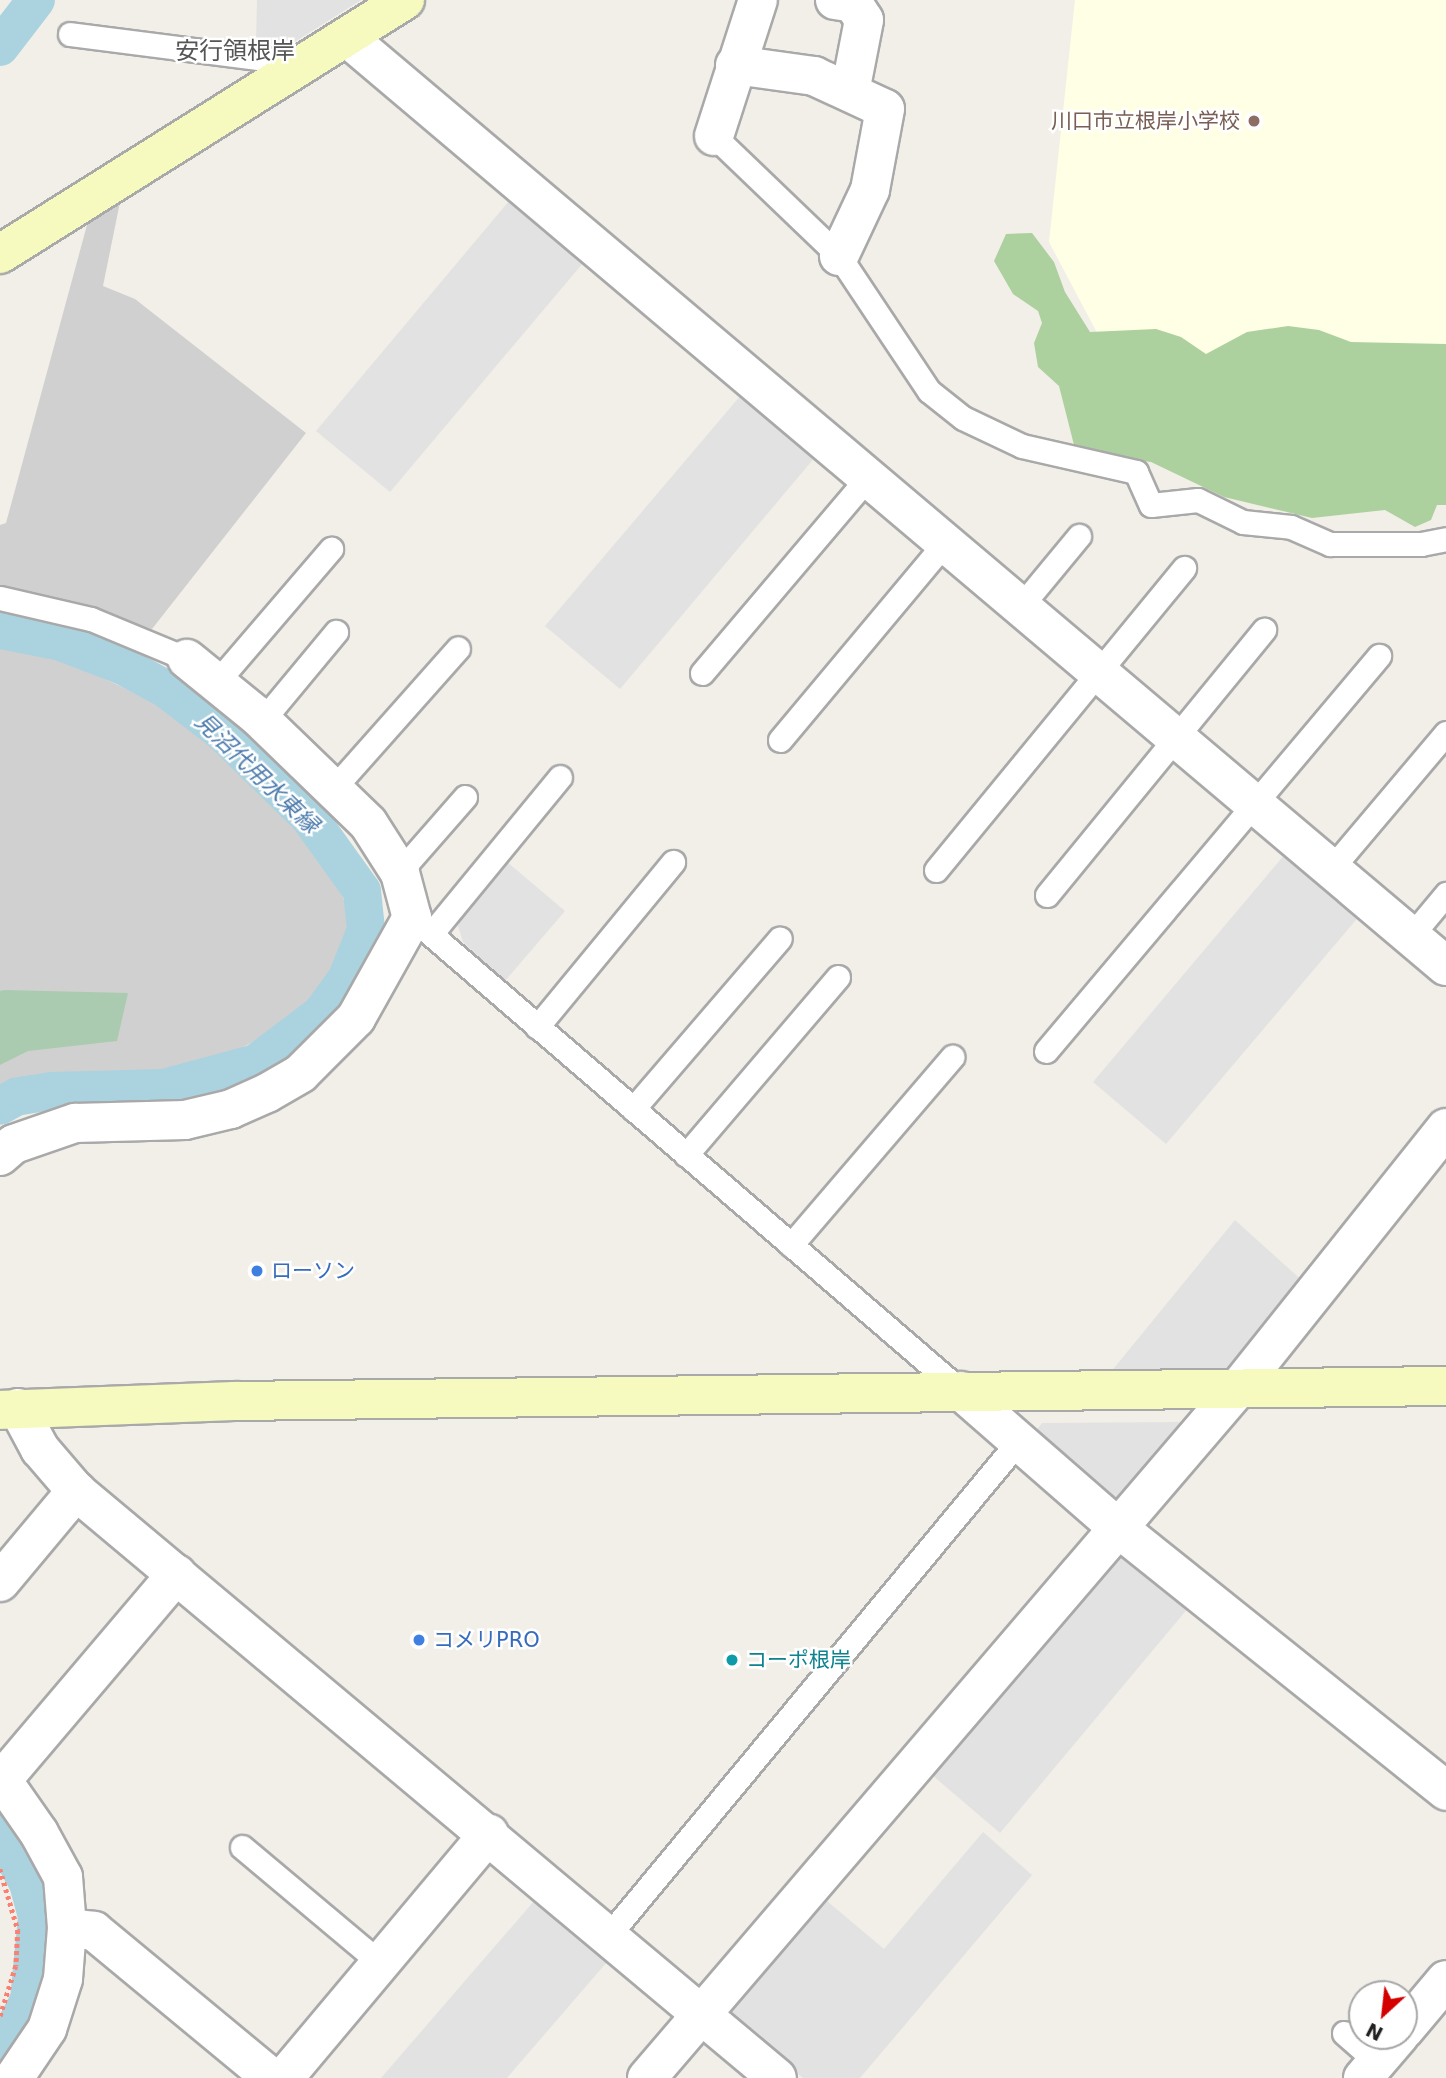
<!DOCTYPE html>
<html>
<head>
<meta charset="utf-8">
<style>
	body { margin:0 }
	#map { position:relative; width:1446px; height:2078px; overflow:hidden; background:#f2efe9; font-family:"DejaVu Sans","Noto Sans JP",sans-serif }
	div>[style] { position:absolute }
	[style*='--x'] { left:calc(var(--x)*1px); top:calc(var(--y)*1px); width:calc(var(--w)*1px); rotate:calc(var(--a)*1deg) }
	.education>* { inset:0; background:#ffffe5 }
	.religious>* { inset:0; background:#d0d0d0 }
	.forest>* { inset:0; background:#add19e }
	.cemetery>* { inset:0; background:#aacbaf }
	.parking>* { inset:0; background:#e2e2e2 }
	.canal>* { height:38px; margin:-19px; padding:0 19px; transform-origin:19px; border-radius:19px; background:#aad3df }
	.path>* { height:4.5px; margin-top:-2.25px; transform-origin:0; background:repeating-linear-gradient(90deg,#fa8072 0 3.5px,transparent 0 7px) }
	.roads { filter:drop-shadow(2px 0 #a9a9a9) drop-shadow(-2px 0 #a9a9a9) drop-shadow(0 2px #a9a9a9) drop-shadow(0 -2px #a9a9a9) }
	.lane>* { height:23px; margin:-11.5px; padding:0 11.5px; transform-origin:11.5px; border-radius:11.5px; background:#fff }
	.street>* { height:38px; margin:-19px; padding:0 19px; transform-origin:19px; border-radius:19px; background:#fff }
	.secondary>* { height:38px; margin:-19px; padding:0 19px; transform-origin:19px; border-radius:19px; background:#f7fabf }
	.dots>* { width:19px; height:19px; translate:-50% -50%; box-sizing:border-box; border:4px solid #fff; border-radius:50% }
	span { translate:-50% -50%; white-space:nowrap; text-align:center; line-height:1.15; -webkit-text-stroke:5px #fff; paint-order:stroke }
	.education-label { font-size:21px; color:#785e54 }
	.right { translate:-100% -50%; text-align:right }
	.shop-label { font-size:21px; color:#366cbe }
	.left { translate:0 -50%; text-align:left }
	.culture-label { font-size:21px; color:#0d838f }
	.water-label { font-size:23px; color:#4a7aab; font-style:italic }
	.quarter-label { font-size:24px; color:#555 }
	.north { position:absolute; left:1348px; top:1980px; width:70px; height:70px; box-sizing:border-box; background:#fff; border:2px solid #a7a7a7; border-radius:50%; rotate:207deg; font-size:19px; font-weight:700; line-height:28px; text-align:center; color:#222 }
	.north::after { content:''; display:block; margin:auto; width:24px; height:32px; background:#d40000; clip-path:polygon(50% 0,100% 100%,50% 72%,0 100%) }
</style>
</head>
<body>
<div id="map">
	<div class="education">
		<div style="clip-path:polygon(1075px 0,1446px 0,1446px 417px,1103px 344px,1049px 242px)"></div>
	</div>
	<div class="religious">
		<div style="clip-path:polygon(120px 202px,103px 286px,135px 299px,306px 433px,152px 629px,86px 610px,28px 605px,18px 648px,66px 660px,165px 708px,270px 793px,324px 856px,352px 917px,346px 951px,330px 983px,299px 1017px,214px 1063px,127px 1076px,69px 1072px,0 1085px,0 525px,6px 523px,87px 225px)"></div>
	</div>
	<div class="forest">
		<div style="clip-path:polygon(1032px 233px,1054px 262px,1065px 292px,1090px 332px,1156px 329px,1181px 337px,1206px 354px,1247px 332px,1288px 326px,1319px 330px,1351px 342px,1446px 344px,1446px 505px,1437px 505px,1431px 520px,1415px 527px,1385px 510px,1312px 518px,1224px 497px,1151px 462px,1115px 458px,1074px 445px,1059px 386px,1038px 367px,1034px 343px,1042px 323px,1038px 311px,1013px 294px,994px 261px,1006px 234px)"></div>
	</div>
	<div class="cemetery">
		<div style="clip-path:polygon(4px 990px,128px 993px,117px 1041px,28px 1051px,0 1065px,0 991px)"></div>
	</div>
	<div class="parking">
		<div style="clip-path:polygon(257px 0,361px 0,288px 46px,256px 42px)"></div>
		<div style="clip-path:polygon(509px 201px,583px 263px,390px 492px,316px 431px)"></div>
		<div style="clip-path:polygon(741px 395px,816px 456px,620px 689px,545px 626px)"></div>
		<div style="clip-path:polygon(1286px 853px,1361px 914px,1166px 1144px,1093px 1082px)"></div>
		<div style="clip-path:polygon(506px 861px,565px 911px,505px 981px,463px 942px,458px 926px,461px 915px)"></div>
		<div style="clip-path:polygon(1235px 1220px,1307px 1285px,1236px 1370px,1110px 1373px)"></div>
		<div style="clip-path:polygon(1187px 1422px,1112px 1510px,1029px 1440px,1042px 1423px)"></div>
		<div style="clip-path:polygon(1121px 1537px,1194px 1601px,1000px 1833px,925px 1769px)"></div>
		<div style="clip-path:polygon(983px 1832px,1032px 1875px,860px 2078px,803px 2078px,724px 2011px,821px 1896px,884px 1949px)"></div>
		<div style="clip-path:polygon(541px 1893px,613px 1955px,507px 2078px,381px 2078px)"></div>
	</div>
	<div class="canal">
		<div style="--x:0;--y:47;--w:59;--a:-52.5"></div>
		<div style="--x:0;--y:630;--w:62;--a:11.1"></div>
		<div style="--x:61;--y:642;--w:64;--a:21"></div>
		<div style="--x:121;--y:665;--w:51;--a:28.1"></div>
		<div style="--x:166;--y:689;--w:71;--a:37.5"></div>
		<div style="--x:222;--y:732;--w:122;--a:44.3"></div>
		<div style="--x:309;--y:817;--w:91;--a:54.4"></div>
		<div style="--x:362;--y:891;--w:39;--a:84"></div>
		<div style="--x:366;--y:930;--w:52;--a:111.6"></div>
		<div style="--x:347;--y:978;--w:44;--a:125.8"></div>
		<div style="--x:321;--y:1014;--w:81;--a:143"></div>
		<div style="--x:256;--y:1063;--w:95;--a:164.8"></div>
		<div style="--x:164;--y:1088;--w:112;--a:178.5"></div>
		<div style="--x:52;--y:1091;--w:36;--a:171"></div>
		<div style="--x:16;--y:1097;--w:18;--a:151"></div>
		<div style="--x:0;--y:1833;--w:57;--a:60.8"></div>
		<div style="--x:28;--y:1883;--w:35;--a:75"></div>
		<div style="--x:37;--y:1917;--w:83;--a:95.5"></div>
		<div style="--x:29;--y:2000;--w:62;--a:117.8"></div>
	</div>
	<div class="path">
		<div style="--x:0;--y:1869;--w:64;--a:73.6"></div>
		<div style="--x:18;--y:1930;--w:36;--a:93"></div>
		<div style="--x:16;--y:1966;--w:53;--a:107.4"></div>
	</div>
	<div class="roads">
		<div class="lane">
			<div style="--x:70;--y:34;--w:235;--a:7.3"></div>
			<div style="--x:714;--y:136;--w:173;--a:43.8"></div>
			<div style="--x:839;--y:256;--w:162;--a:56.3"></div>
			<div style="--x:929;--y:391;--w:43;--a:38.5"></div>
			<div style="--x:963;--y:418;--w:65;--a:25.4"></div>
			<div style="--x:1022;--y:446;--w:117;--a:12.8"></div>
			<div style="--x:1136;--y:472;--w:36;--a:66"></div>
			<div style="--x:1151;--y:505;--w:47;--a:-6.1"></div>
			<div style="--x:1198;--y:500;--w:50;--a:26.1"></div>
			<div style="--x:1243;--y:522;--w:48;--a:5.9"></div>
			<div style="--x:1291;--y:527;--w:43;--a:23.6"></div>
			<div style="--x:1330;--y:544;--w:91;--a:0"></div>
			<div style="--x:1421;--y:544;--w:25;--a:-11"></div>
			<div style="--x:0;--y:598;--w:93;--a:13"></div>
			<div style="--x:91;--y:619;--w:104;--a:22.6"></div>
			<div style="--x:1021;--y:606;--w:91;--a:-50.4"></div>
			<div style="--x:702;--y:673;--w:257;--a:-49.7"></div>
			<div style="--x:216;--y:683;--w:177;--a:-49.4"></div>
			<div style="--x:262;--y:721;--w:116;--a:-50.3"></div>
			<div style="--x:780;--y:740;--w:257;--a:-50.1"></div>
			<div style="--x:333;--y:789;--w:188;--a:-48.4"></div>
			<div style="--x:397;--y:867;--w:13;--a:-27"></div>
			<div style="--x:409;--y:861;--w:85;--a:-48.8"></div>
			<div style="--x:1331;--y:869;--w:178;--a:-49.8"></div>
			<div style="--x:936;--y:870;--w:391;--a:-50.6"></div>
			<div style="--x:1047;--y:895;--w:343;--a:-50.7"></div>
			<div style="--x:412;--y:918;--w:725;--a:40.75"></div>
			<div style="--x:431;--y:934;--w:203;--a:-50.6"></div>
			<div style="--x:1411;--y:936;--w:55;--a:-50.2"></div>
			<div style="--x:537;--y:1027;--w:214;--a:-50.5"></div>
			<div style="--x:1046;--y:1051;--w:517;--a:-49.87"></div>
			<div style="--x:633;--y:1109;--w:225;--a:-49.3"></div>
			<div style="--x:686;--y:1155;--w:234;--a:-49.5"></div>
			<div style="--x:791;--y:1245;--w:248;--a:-49.4"></div>
			<div style="--x:242;--y:1847;--w:180;--a:40"></div>
			<div style="--x:608;--y:1936;--w:641;--a:-50.32"></div>
			<div style="--x:1344;--y:2033;--w:44;--a:41.3"></div>
		</div>
		<div class="street">
			<div style="--x:835;--y:0;--w:18;--a:9"></div>
			<div style="--x:853;--y:3;--w:20;--a:57"></div>
			<div style="--x:864;--y:20;--w:73;--a:101"></div>
			<div style="--x:349;--y:39;--w:1436;--a:40.2"></div>
			<div style="--x:735;--y:65;--w:80;--a:7.9"></div>
			<div style="--x:814;--y:76;--w:78;--a:24.9"></div>
			<div style="--x:885;--y:109;--w:82;--a:100.5"></div>
			<div style="--x:870;--y:190;--w:73;--a:115.2"></div>
			<div style="--x:714;--y:136;--w:143;--a:-72.1"></div>
			<div style="--x:0;--y:1156;--w:18;--a:-41"></div>
			<div style="--x:14;--y:1144;--w:65;--a:-19"></div>
			<div style="--x:75;--y:1123;--w:110;--a:-1.6"></div>
			<div style="--x:185;--y:1120;--w:47;--a:-13.4"></div>
			<div style="--x:231;--y:1109;--w:39;--a:-24"></div>
			<div style="--x:267;--y:1093;--w:39;--a:-30"></div>
			<div style="--x:301;--y:1073;--w:78;--a:-45"></div>
			<div style="--x:356;--y:1018;--w:115;--a:-60.8"></div>
			<div style="--x:412;--y:918;--w:47;--a:-104.9"></div>
			<div style="--x:400;--y:873;--w:59;--a:-122.6"></div>
			<div style="--x:368;--y:823;--w:156;--a:-136"></div>
			<div style="--x:256;--y:715;--w:89;--a:-140.9"></div>
			<div style="--x:961;--y:1391;--w:207;--a:41.1"></div>
			<div style="--x:1117;--y:1527;--w:422;--a:38.7"></div>
			<div style="--x:18;--y:1408;--w:47;--a:61.8"></div>
			<div style="--x:40;--y:1449;--w:55;--a:49.4"></div>
			<div style="--x:76;--y:1491;--w:914;--a:39.94"></div>
			<div style="--x:0;--y:1582;--w:119;--a:-50.1"></div>
			<div style="--x:0;--y:1777;--w:68;--a:55.1"></div>
			<div style="--x:39;--y:1833;--w:50;--a:61.4"></div>
			<div style="--x:63;--y:1877;--w:51;--a:85.5"></div>
			<div style="--x:67;--y:1928;--w:51;--a:94.5"></div>
			<div style="--x:63;--y:1979;--w:52;--a:107.7"></div>
			<div style="--x:47;--y:2029;--w:59;--a:124"></div>
			<div style="--x:2;--y:1780;--w:270;--a:-49.7"></div>
			<div style="--x:67;--y:1928;--w:27;--a:6"></div>
			<div style="--x:94;--y:1931;--w:231;--a:39.6"></div>
			<div style="--x:1404;--y:2030;--w:65;--a:-50"></div>
			<div style="--x:284;--y:2078;--w:319;--a:-50"></div>
			<div style="--x:647;--y:2078;--w:911;--a:-49.41"></div>
			<div style="--x:1240;--y:1386;--w:330;--a:-51.4"></div>
			<div style="--x:1363;--y:2078;--w:55;--a:-49.4"></div>
		</div>
		<div class="secondary">
			<div style="--x:0;--y:254;--w:478;--a:-32.1"></div>
			<div style="--x:0;--y:1410;--w:235;--a:-2.2"></div>
			<div style="--x:235;--y:1401;--w:1211;--a:-0.71"></div>
		</div>
	</div>
	<div class="dots">
		<div style="left:1254px;top:121px;background:#8d6e63"></div>
		<div style="left:257px;top:1271px;background:#3f7fe0"></div>
		<div style="left:419px;top:1640px;background:#3f7fe0"></div>
		<div style="left:732px;top:1660px;background:#0f9aa8"></div>
	</div>
	<div class="education-label">
		<span class="right" style="left:1240px;top:121px">川口市立根岸小学校</span>
	</div>
	<div class="shop-label">
		<span class="left" style="left:271px;top:1271px">ローソン</span>
		<span class="left" style="left:433px;top:1640px">コメリPRO</span>
	</div>
	<div class="culture-label">
		<span class="left" style="left:746px;top:1660px">コーポ根岸</span>
	</div>
	<div class="water-label">
		<span style="left:257px;top:773px;rotate:44deg">見沼代用水東縁</span>
	</div>
	<div class="quarter-label">
		<span style="left:235px;top:52px">安行領根岸</span>
	</div>
	<div class="north">N</div>
</div>
</body>
</html>
